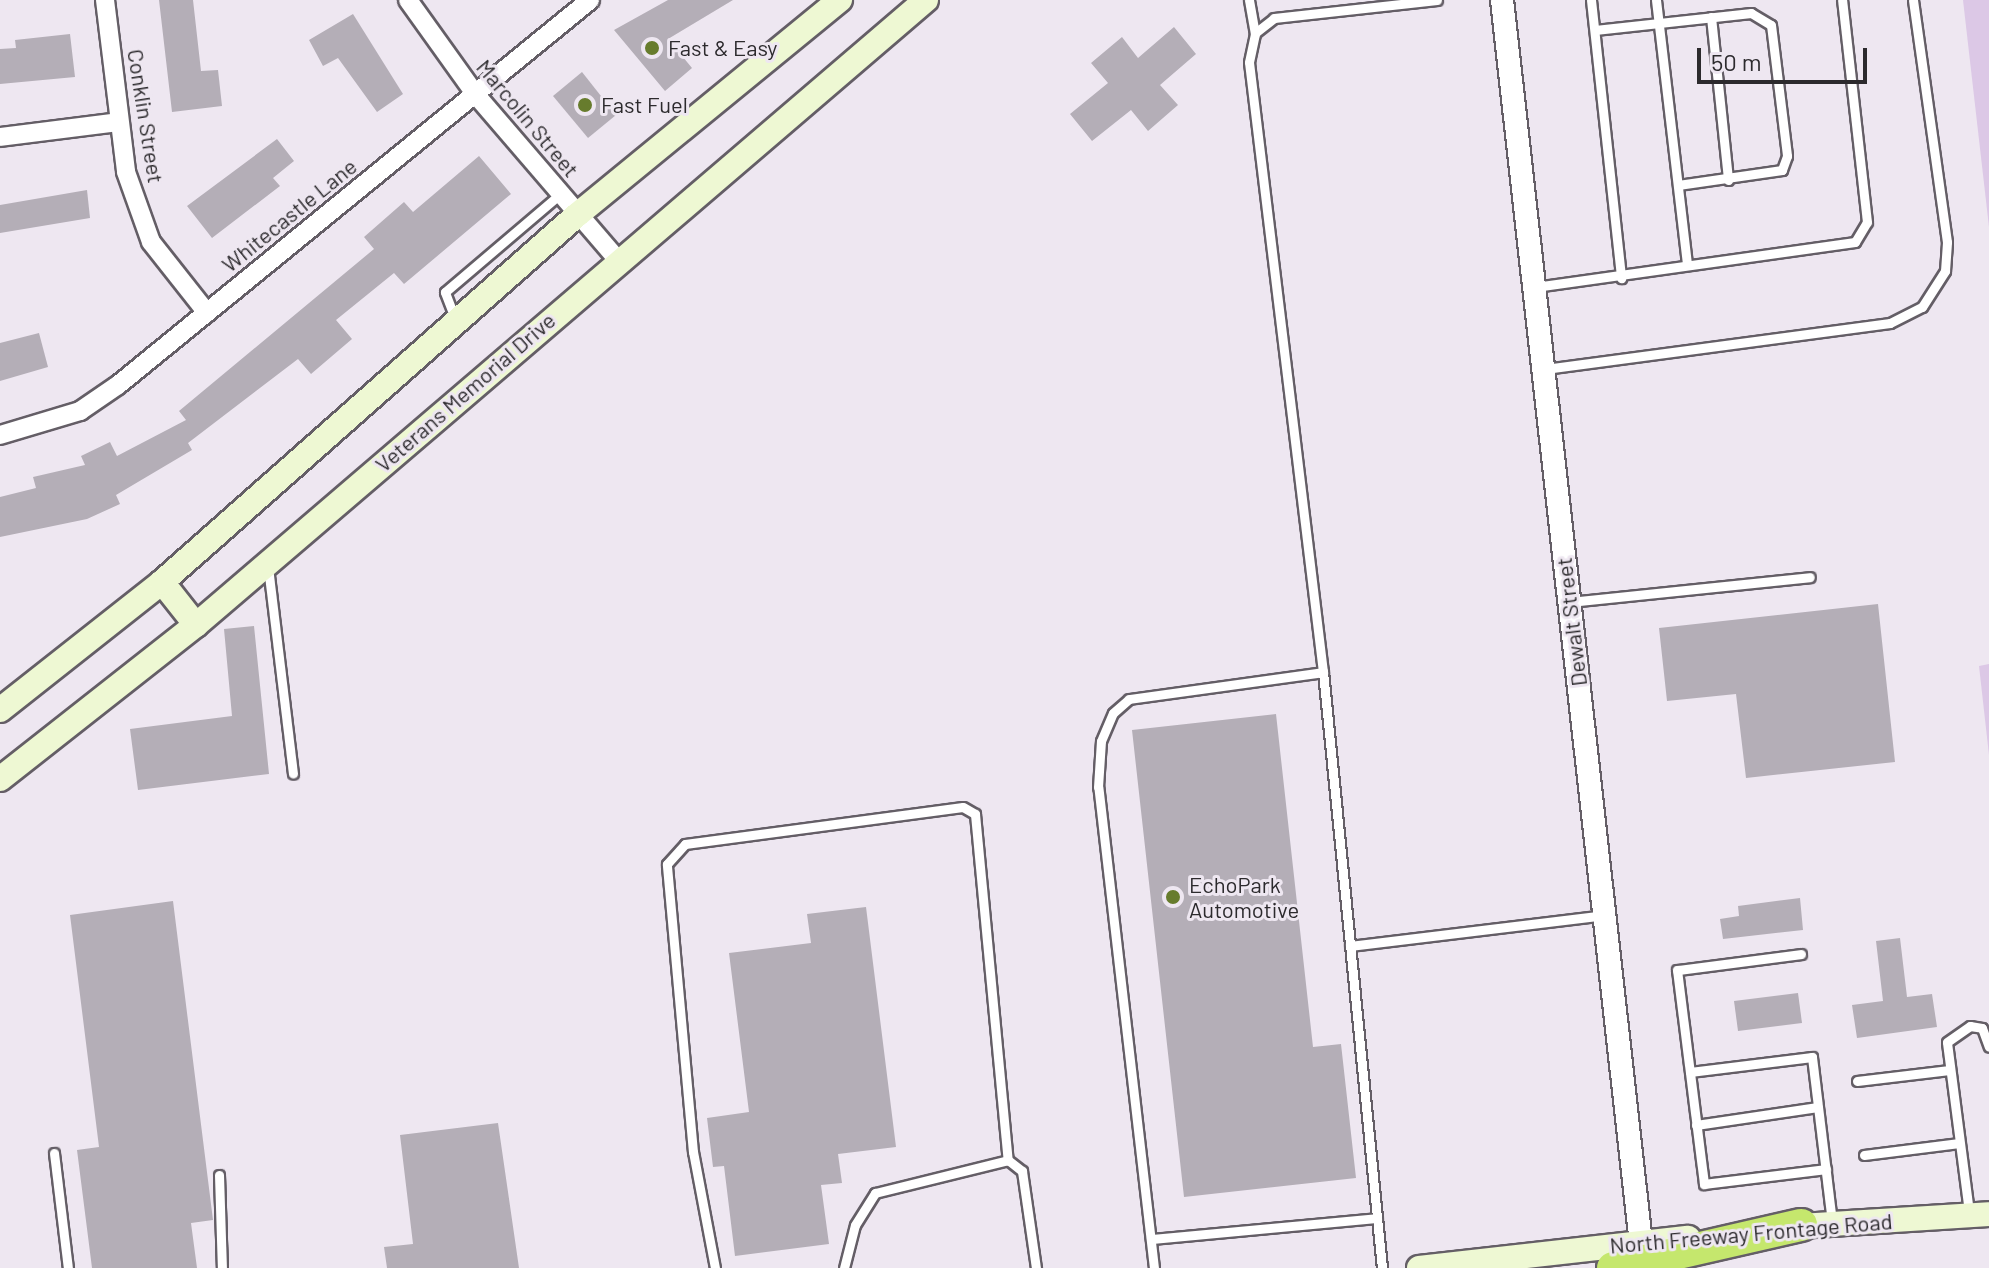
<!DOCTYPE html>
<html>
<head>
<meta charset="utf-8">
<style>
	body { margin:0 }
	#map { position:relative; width:1989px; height:1268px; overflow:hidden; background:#eee7f1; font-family:Barlow,sans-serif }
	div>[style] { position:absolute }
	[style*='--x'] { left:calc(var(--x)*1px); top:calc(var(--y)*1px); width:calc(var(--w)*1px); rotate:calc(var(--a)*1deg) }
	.green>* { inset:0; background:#dcc8e6 }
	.building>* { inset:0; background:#b4aeb7 }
	.roads { filter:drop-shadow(2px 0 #645e66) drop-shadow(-2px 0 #645e66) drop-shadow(0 2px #645e66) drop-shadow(0 -2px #645e66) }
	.service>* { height:9px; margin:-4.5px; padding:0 4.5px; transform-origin:4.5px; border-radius:4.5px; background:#fff }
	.minor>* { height:18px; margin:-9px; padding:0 9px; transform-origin:9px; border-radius:9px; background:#fff }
	.tertiary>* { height:22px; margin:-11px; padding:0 11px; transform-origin:11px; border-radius:11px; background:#fff }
	.secondary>* { height:24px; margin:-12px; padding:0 12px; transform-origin:12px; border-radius:12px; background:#eef8d3 }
	.motorway>* { height:32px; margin:-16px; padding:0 16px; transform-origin:16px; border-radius:16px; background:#c5e76d }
	.dots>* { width:22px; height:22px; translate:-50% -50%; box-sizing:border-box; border:4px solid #eee7f1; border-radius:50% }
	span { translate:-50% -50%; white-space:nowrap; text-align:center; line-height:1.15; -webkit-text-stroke:6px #eee7f1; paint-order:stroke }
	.poi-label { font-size:22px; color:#2c2a2d }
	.left { translate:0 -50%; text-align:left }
	.street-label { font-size:22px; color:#2c2a2d }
	.scale { position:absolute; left:1697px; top:48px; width:170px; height:36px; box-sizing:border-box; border:4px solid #2c2a2d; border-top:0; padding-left:10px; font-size:24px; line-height:28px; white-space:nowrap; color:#2c2a2d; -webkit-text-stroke:6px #eee7f1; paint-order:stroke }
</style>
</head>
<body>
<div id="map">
	<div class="green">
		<div style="clip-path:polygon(1963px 0,1989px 0,1989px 227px)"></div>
		<div style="clip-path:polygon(1989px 664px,1989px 755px,1979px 666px)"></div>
	</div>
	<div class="building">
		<div style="clip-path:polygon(159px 0,193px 0,201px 71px,218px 70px,222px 106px,172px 112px)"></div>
		<div style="clip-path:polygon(668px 0,733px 0,668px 39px,692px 68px,665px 91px,614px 30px)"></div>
		<div style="clip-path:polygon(353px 14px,403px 94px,377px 112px,338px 58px,323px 66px,309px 40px)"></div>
		<div style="clip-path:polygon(1174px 27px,1196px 54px,1160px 85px,1178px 105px,1148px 131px,1131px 110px,1092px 141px,1070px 114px,1108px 83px,1091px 63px,1122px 37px,1138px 58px)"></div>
		<div style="clip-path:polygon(70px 34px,75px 77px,0 84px,0 49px,16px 48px,15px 40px)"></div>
		<div style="clip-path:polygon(582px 72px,616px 115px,588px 138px,553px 96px)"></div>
		<div style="clip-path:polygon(277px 139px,294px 161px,273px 178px,280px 186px,212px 238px,187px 206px)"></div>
		<div style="clip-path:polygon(479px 156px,511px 194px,404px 284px,394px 273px,336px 320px,352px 339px,311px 374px,298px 359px,188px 443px,192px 450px,116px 495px,120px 504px,87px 519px,0 537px,0 497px,36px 488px,33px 477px,85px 465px,81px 456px,110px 442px,117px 456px,186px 420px,179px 411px,374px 249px,364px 237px,404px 202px,413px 212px)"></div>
		<div style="clip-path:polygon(87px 190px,90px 218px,0 233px,0 205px)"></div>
		<div style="clip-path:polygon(39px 333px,48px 367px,0 381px,0 343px)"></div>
		<div style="clip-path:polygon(1878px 604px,1895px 762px,1746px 778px,1736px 694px,1667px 701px,1659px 628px)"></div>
		<div style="clip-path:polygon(254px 626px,269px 774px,138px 790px,130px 729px,232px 716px,224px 629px)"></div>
		<div style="clip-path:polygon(1276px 714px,1313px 1047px,1341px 1044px,1356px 1178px,1184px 1197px,1132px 730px)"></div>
		<div style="clip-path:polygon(1800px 898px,1803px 930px,1723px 939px,1720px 919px,1739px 916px,1738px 906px)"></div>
		<div style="clip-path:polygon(173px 901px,213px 1220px,191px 1223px,197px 1268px,92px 1268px,77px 1150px,99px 1147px,70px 915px)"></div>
		<div style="clip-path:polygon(866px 907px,896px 1147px,838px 1154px,842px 1183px,821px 1185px,829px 1244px,735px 1256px,724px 1166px,713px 1167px,707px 1118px,749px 1112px,729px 953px,811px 943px,807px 914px)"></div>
		<div style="clip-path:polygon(1900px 938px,1907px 997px,1932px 994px,1937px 1027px,1857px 1038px,1852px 1005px,1883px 1001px,1876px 941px)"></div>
		<div style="clip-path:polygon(1798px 993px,1802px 1023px,1738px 1031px,1734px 1001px)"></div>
		<div style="clip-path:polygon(498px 1123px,519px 1268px,387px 1268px,384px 1247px,413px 1244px,400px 1135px)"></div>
	</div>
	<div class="roads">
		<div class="service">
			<div style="--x:1249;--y:0;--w:34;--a:80"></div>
			<div style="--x:1591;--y:0;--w:280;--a:83.8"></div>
			<div style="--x:1656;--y:0;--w:266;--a:83.3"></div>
			<div style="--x:1711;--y:17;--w:164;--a:84"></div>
			<div style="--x:1595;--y:30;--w:157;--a:-6.2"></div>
			<div style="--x:1751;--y:13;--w:23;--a:31"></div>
			<div style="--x:1771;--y:25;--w:132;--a:83"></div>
			<div style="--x:1787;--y:156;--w:15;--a:110"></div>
			<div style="--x:1782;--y:170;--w:105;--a:171.8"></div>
			<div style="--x:1535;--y:287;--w:323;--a:-8"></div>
			<div style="--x:1855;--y:242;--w:23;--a:-59"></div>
			<div style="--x:1867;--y:222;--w:223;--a:-96.4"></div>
			<div style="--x:456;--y:321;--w:31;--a:-111"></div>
			<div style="--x:445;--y:292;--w:151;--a:-40.4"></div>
			<div style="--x:1545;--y:369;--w:348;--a:-7.6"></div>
			<div style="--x:1890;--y:323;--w:36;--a:-27"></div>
			<div style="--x:1922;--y:307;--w:43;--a:-57.4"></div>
			<div style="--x:1945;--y:271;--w:29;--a:-86"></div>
			<div style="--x:1947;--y:242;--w:244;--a:-98"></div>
			<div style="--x:268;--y:567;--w:208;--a:83.1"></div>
			<div style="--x:1569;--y:602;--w:242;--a:-5.9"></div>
			<div style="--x:1350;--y:946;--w:257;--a:-6.9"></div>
			<div style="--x:1801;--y:954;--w:125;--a:172.6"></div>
			<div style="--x:1677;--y:970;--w:216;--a:82.8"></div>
			<div style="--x:1704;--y:1184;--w:123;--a:-7"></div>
			<div style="--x:1690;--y:1072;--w:123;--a:-7"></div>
			<div style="--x:1812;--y:1057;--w:167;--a:83.1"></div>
			<div style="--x:1857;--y:1081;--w:93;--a:-6.8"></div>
			<div style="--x:1696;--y:1125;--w:123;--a:-8.4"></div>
			<div style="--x:54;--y:1153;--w:116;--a:83.1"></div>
			<div style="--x:1864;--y:1155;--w:96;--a:-7.2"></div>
			<div style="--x:219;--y:1175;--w:93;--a:88.2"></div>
			<div style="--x:1969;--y:1212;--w:171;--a:-97.4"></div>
			<div style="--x:1947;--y:1042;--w:28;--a:-35"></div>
			<div style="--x:1970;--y:1026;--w:12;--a:9"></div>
			<div style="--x:1982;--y:1028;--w:20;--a:70"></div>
			<div style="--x:1151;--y:1239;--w:227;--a:-5.3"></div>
			<div style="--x:715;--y:1268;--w:118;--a:-100.7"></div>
			<div style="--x:693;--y:1152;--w:289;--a:-95.2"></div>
			<div style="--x:667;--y:864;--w:27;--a:-48"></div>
			<div style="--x:685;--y:844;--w:280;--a:-7.6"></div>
			<div style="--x:963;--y:807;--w:14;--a:30"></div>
			<div style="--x:975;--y:814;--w:348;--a:84.6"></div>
			<div style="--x:844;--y:1268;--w:44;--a:-75.7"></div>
			<div style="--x:855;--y:1225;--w:38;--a:-58"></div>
			<div style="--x:875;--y:1193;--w:137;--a:-13.9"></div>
			<div style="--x:1008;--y:1160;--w:18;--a:38"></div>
			<div style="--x:1022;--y:1171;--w:98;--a:81.8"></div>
			<div style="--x:1154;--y:1268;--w:484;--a:-96.6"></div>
			<div style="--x:1098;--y:787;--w:46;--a:-86.3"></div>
			<div style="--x:1101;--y:741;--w:30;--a:-67"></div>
			<div style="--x:1113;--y:713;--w:21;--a:-41"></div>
			<div style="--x:1129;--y:699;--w:196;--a:-7.9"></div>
			<div style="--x:1382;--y:1268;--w:599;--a:-95.65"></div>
			<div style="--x:1323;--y:672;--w:614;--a:-96.92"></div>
			<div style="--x:1249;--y:62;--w:30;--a:-78"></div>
			<div style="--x:1255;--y:33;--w:24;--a:-38"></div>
			<div style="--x:1274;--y:18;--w:164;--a:-6.3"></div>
		</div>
		<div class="minor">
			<div style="--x:105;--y:0;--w:173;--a:83"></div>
			<div style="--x:126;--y:172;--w:74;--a:70.3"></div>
			<div style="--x:151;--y:242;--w:90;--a:51.7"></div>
			<div style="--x:408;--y:0;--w:117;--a:54.4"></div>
			<div style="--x:476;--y:95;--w:218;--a:49.3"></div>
			<div style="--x:0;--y:137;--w:120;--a:-7.2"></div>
			<div style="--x:0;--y:435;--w:84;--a:-16.7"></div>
			<div style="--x:80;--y:411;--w:46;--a:-34.4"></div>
			<div style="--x:118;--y:385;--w:609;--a:-39.2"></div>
		</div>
		<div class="tertiary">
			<div style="--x:1502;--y:0;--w:1252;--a:83.62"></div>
		</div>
		<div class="secondary">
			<div style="--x:162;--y:582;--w:55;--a:51.7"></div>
			<div style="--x:0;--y:710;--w:206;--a:-38.3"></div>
			<div style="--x:162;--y:582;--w:554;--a:-41.49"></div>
			<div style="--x:577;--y:215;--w:340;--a:-39.3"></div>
			<div style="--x:0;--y:779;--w:249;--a:-38.2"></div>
			<div style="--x:196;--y:625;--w:961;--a:-40.57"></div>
			<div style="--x:1784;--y:1227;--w:205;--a:-3.6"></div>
			<div style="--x:1419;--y:1268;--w:271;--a:-6.4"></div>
		</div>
		<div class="motorway">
			<div style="--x:1613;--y:1268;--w:193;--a:-12.9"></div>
		</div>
	</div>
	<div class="dots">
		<div style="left:652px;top:48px;background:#677c2d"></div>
		<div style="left:585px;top:105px;background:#677c2d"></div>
		<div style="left:1173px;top:897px;background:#677c2d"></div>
	</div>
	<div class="poi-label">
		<span class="left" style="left:668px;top:48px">Fast &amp; Easy</span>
		<span class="left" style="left:601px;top:105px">Fast Fuel</span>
		<span class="left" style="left:1189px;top:897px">EchoPark<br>Automotive</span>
	</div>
	<div class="street-label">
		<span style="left:146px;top:116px;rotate:81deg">Conklin Street</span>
		<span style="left:528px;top:118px;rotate:50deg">Marcolin Street</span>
		<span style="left:289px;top:215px;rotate:-39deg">Whitecastle Lane</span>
		<span style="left:465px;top:392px;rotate:-41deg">Veterans Memorial Drive</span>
		<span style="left:1571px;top:622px;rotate:-97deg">Dewalt Street</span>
		<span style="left:1751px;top:1233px;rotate:-5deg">North Freeway Frontage Road</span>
	</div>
	<div class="scale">50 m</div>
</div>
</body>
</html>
